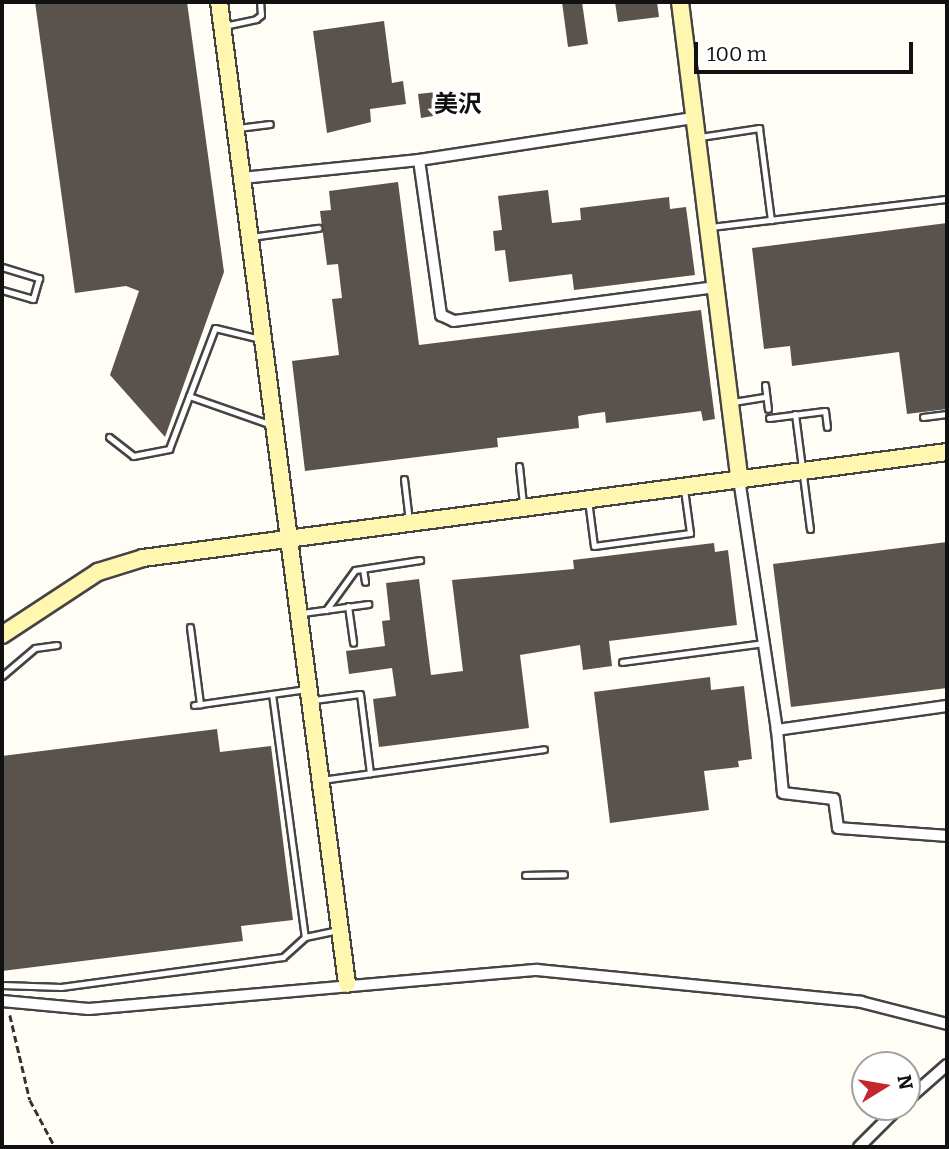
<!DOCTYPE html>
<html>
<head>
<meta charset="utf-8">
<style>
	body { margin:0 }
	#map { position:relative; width:949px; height:1149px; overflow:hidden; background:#fffdf5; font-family:Bitter,"Noto Sans JP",serif }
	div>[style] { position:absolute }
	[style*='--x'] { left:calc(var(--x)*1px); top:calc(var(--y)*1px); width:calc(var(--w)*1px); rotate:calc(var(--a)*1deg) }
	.building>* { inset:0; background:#5a524d }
	.path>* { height:2.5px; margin-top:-1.25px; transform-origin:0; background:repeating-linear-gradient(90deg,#333 0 7px,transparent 0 10.5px) }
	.roads { filter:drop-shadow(2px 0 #444) drop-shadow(-2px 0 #444) drop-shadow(0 2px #444) drop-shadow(0 -2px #444) }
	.lane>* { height:5px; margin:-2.5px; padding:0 2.5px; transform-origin:2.5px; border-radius:2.5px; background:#fff }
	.street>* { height:10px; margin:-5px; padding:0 5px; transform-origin:5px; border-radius:5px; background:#fff }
	.secondary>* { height:16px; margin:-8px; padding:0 8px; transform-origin:8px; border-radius:8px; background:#fff6b0 }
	span { translate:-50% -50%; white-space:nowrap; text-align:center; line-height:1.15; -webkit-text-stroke:7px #fff; paint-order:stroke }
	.quarter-label { font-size:24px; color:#111; font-weight:700 }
	.frame { position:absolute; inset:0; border:4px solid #111; pointer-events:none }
	.north { position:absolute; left:851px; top:1051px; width:70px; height:70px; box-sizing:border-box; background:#fff; border:2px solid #a0a0a0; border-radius:50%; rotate:79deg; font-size:19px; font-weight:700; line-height:28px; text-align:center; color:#111 }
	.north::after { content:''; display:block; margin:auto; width:24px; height:32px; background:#c4262e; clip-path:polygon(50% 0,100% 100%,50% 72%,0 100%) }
	.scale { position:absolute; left:694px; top:42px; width:219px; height:32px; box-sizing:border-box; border:4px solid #111; border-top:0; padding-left:9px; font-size:21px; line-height:24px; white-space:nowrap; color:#111; -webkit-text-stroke:5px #fff; paint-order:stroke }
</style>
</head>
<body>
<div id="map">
	<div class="building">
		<div style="clip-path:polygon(35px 2px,187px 2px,224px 272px,165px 437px,110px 375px,139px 291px,126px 286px,75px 293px)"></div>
		<div style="clip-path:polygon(562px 2px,582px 2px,588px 44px,568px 47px)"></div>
		<div style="clip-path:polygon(615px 2px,657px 2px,659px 17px,618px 22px)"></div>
		<div style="clip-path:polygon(384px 21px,392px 83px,403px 81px,406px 104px,370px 109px,371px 122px,327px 133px,313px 31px)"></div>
		<div style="clip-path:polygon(436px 92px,439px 115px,421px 118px,418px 94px)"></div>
		<div style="clip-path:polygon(398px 182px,419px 345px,701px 310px,715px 419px,703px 421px,701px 411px,606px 423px,605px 412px,589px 414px,578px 416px,579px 428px,497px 438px,498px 447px,305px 471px,292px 361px,339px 355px,332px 299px,342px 298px,338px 264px,327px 265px,320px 211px,331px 210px,329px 191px)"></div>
		<div style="clip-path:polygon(548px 190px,552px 223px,581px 220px,580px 208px,669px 197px,670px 209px,686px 207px,695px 275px,574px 290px,572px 274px,509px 282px,505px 250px,495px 251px,493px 231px,502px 230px,498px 196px)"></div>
		<div style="clip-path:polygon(947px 223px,947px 409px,907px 414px,899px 352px,792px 366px,790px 346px,764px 349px,752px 248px)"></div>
		<div style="clip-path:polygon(947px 542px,947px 688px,791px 707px,773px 564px)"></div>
		<div style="clip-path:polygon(714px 543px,715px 552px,728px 550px,737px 625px,609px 641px,612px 666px,583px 670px,580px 645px,520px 655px,529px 728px,379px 747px,373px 699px,396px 696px,392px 668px,349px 674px,346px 651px,385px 646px,382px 621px,390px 620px,386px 583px,419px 579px,431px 675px,463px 671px,452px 580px,574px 569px,573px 560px)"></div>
		<div style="clip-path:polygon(710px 677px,711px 690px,744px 686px,752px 759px,738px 761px,739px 767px,704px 771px,709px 810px,610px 823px,594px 692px)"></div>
		<div style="clip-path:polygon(217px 729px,220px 752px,271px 746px,293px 920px,241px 926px,243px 941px,2px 971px,2px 756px)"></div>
	</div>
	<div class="path">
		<div style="--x:10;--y:1015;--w:87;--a:76.8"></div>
		<div style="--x:30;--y:1100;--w:53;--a:62"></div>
	</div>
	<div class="roads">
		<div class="lane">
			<div style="--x:224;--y:26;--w:33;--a:-12"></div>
			<div style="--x:256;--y:19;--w:6;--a:-39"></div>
			<div style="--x:261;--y:15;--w:13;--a:-94"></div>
			<div style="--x:238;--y:128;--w:32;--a:-7"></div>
			<div style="--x:700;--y:137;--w:60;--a:-8.7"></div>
			<div style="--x:759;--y:128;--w:93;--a:82.6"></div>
			<div style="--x:711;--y:227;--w:238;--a:-6.8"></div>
			<div style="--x:251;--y:237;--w:68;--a:-7.7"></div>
			<div style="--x:2;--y:267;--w:39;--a:17"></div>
			<div style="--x:39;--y:278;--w:22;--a:106"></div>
			<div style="--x:33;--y:299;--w:32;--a:-164"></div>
			<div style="--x:765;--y:385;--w:24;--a:83"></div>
			<div style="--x:189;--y:396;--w:88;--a:19.3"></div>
			<div style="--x:733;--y:402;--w:33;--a:-9"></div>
			<div style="--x:795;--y:414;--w:116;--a:82.6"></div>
			<div style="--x:923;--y:417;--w:24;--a:-7"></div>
			<div style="--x:769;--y:418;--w:56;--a:-7.1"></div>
			<div style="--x:825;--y:411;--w:16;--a:83"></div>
			<div style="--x:109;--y:437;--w:31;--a:38"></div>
			<div style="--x:133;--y:456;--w:37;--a:-11"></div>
			<div style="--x:169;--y:449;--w:129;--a:-69.2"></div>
			<div style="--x:215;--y:328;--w:46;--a:13.7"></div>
			<div style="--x:519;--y:466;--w:39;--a:84"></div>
			<div style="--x:404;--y:479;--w:42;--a:83.2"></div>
			<div style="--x:588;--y:500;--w:46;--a:82.6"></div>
			<div style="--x:594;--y:546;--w:97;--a:-7.7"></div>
			<div style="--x:690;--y:533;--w:44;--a:-97.8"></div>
			<div style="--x:363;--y:569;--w:13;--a:81"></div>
			<div style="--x:348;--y:606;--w:37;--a:82"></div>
			<div style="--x:326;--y:610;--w:49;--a:-54.1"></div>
			<div style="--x:355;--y:570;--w:66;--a:-8.7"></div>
			<div style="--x:302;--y:613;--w:67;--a:-7.8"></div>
			<div style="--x:190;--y:627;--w:78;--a:82.6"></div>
			<div style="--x:622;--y:662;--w:143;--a:-7.6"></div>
			<div style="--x:2;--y:676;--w:43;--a:-40.3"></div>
			<div style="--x:35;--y:648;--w:22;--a:-8"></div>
			<div style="--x:272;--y:694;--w:245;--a:82.3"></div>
			<div style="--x:314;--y:700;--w:46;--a:-7.4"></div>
			<div style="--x:360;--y:694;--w:80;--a:82.8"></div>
			<div style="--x:194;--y:705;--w:113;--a:-8.1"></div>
			<div style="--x:322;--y:780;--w:224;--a:-7.9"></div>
			<div style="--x:525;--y:875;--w:39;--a:-1"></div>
			<div style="--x:2;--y:985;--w:59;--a:1.9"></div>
			<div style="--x:61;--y:987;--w:224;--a:-7.7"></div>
			<div style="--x:283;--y:957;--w:30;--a:-42"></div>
			<div style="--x:305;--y:937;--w:34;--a:-12"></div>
		</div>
		<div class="street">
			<div style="--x:419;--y:160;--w:157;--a:81.9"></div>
			<div style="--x:441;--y:315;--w:14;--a:25"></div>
			<div style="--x:454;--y:321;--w:263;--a:-7.4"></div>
			<div style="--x:242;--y:178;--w:178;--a:-5.8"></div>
			<div style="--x:419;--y:160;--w:279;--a:-8.7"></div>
			<div style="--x:739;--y:479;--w:254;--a:81.4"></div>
			<div style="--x:947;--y:706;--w:172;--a:172"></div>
			<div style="--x:777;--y:730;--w:63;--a:84.6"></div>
			<div style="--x:783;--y:793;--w:51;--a:6.7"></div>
			<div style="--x:834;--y:799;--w:29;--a:82"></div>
			<div style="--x:838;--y:828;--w:109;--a:4.2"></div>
			<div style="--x:2;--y:1001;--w:87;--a:5.3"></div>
			<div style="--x:89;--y:1009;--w:450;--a:-5"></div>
			<div style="--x:537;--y:970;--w:326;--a:5.6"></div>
			<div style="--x:861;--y:1002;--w:89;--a:14.3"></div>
			<div style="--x:907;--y:1100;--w:53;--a:-41.2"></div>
			<div style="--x:859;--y:1147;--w:57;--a:-45"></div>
		</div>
		<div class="secondary">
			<div style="--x:219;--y:2;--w:990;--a:82.57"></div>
			<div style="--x:680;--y:2;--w:481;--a:82.9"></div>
			<div style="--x:2;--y:635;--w:115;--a:-33.3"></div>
			<div style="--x:98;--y:572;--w:47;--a:-17.3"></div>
			<div style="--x:143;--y:558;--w:811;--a:-7.51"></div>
		</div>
	</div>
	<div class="quarter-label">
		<span style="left:458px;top:105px">美沢</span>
	</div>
	<div class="frame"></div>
	<div class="north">N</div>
	<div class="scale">100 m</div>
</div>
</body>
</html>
